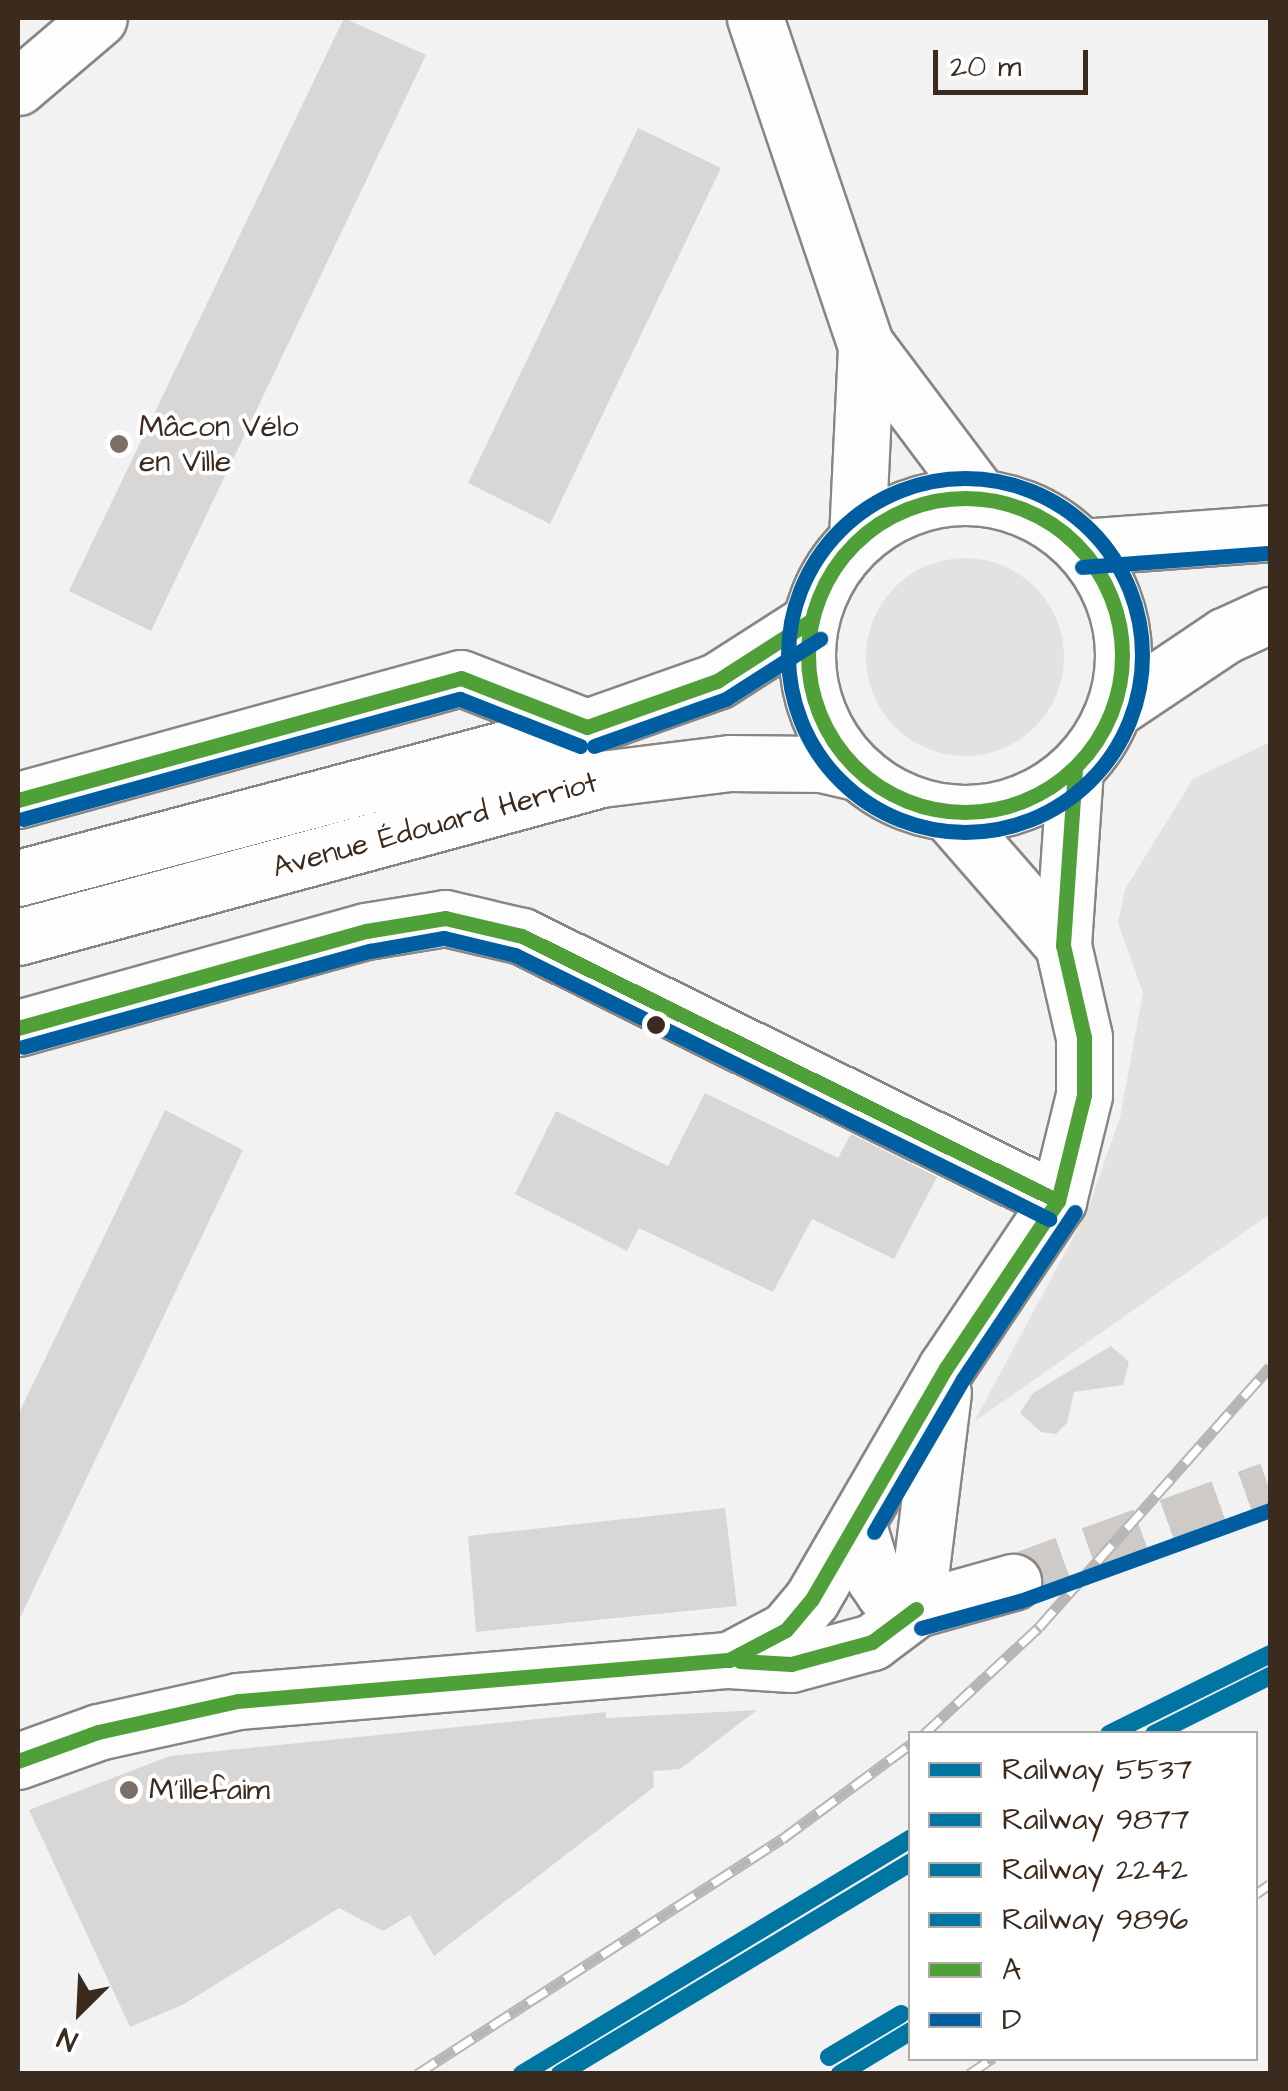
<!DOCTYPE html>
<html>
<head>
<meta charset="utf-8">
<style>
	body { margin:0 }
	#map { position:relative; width:1288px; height:2091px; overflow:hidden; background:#f3f2f2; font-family:"Architects Daughter",sans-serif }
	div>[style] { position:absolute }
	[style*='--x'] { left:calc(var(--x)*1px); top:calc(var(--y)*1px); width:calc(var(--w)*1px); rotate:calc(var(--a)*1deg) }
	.green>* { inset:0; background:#e4e2e0 }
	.round { border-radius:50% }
	.building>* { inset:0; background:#d9d7d6 }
	.minor-tunnel>* { height:55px; margin-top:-27.5px; transform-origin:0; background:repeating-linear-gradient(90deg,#cecac8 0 55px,transparent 0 83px) }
	.roads { filter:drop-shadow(2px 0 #898582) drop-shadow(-2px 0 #898582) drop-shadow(0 2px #898582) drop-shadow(0 -2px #898582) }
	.minor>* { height:55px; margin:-27.5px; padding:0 27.5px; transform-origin:27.5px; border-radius:27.5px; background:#fdfdfd }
	.major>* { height:55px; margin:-27.5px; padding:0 27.5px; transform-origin:27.5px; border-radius:27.5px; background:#fdfdfd }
	.major>.ring { margin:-27.5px; padding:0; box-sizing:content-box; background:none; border:55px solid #fdfdfd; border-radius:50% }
	.rail>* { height:11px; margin-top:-5.5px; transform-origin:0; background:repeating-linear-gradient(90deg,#fff 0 22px,#b8b6b4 0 44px); box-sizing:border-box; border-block:2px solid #b8b6b4 }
	.bus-1>* { height:15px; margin:-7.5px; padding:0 7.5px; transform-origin:7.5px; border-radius:7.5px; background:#50a03a }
	.bus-1>.ring { margin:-7.5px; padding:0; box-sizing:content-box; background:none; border:15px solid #50a03a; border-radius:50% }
	.bus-2>* { height:15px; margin:-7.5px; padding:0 7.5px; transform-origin:7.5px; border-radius:7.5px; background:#005ea1 }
	.bus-2>.ring { margin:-7.5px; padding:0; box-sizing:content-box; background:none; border:15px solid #005ea1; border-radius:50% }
	.rail-1>* { height:18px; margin:-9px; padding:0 9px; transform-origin:9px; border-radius:9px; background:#0075a1 }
	.rail-2>* { height:18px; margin:-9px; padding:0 9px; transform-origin:9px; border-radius:9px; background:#0075a1 }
	.rail-3>* { height:18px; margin:-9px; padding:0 9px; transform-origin:9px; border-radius:9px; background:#0075a1 }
	.rail-4>* { height:18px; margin:-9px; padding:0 9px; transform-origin:9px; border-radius:9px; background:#0075a1 }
	.dots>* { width:28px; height:28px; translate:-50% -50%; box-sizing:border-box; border:5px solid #fff; border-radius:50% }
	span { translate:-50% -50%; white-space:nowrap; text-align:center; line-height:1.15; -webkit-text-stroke:8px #fff; paint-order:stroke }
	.poi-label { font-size:30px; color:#3b2a1e }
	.left { translate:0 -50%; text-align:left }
	.street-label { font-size:30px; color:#3b2a1e }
	.frame { position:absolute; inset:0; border:20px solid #3b2a1e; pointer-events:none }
	.legend { position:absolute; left:908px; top:1731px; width:350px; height:330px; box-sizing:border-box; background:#fff; border:2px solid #b1aaa5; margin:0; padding:12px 18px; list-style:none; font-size:30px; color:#3b2a1e }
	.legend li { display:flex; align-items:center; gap:20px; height:50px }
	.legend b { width:50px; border:2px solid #b1aaa5 }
	.north { position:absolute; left:30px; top:1961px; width:100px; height:100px; -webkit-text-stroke:8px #fff; paint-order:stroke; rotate:204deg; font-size:28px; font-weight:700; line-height:40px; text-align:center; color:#3b2a1e }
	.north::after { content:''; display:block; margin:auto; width:35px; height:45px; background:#3b2a1e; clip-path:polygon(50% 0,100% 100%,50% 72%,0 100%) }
	.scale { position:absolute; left:933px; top:50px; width:155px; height:45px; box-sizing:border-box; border:5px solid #3b2a1e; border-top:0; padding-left:12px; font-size:30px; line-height:35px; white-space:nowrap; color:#3b2a1e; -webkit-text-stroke:8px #fff; paint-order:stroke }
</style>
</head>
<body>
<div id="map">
	<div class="green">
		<div class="round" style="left:866px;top:558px;width:198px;height:198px"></div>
		<div style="clip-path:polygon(1270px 742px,1270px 1214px,974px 1422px,1087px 1212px,1120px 1117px,1143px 993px,1118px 923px,1125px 889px,1193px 779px)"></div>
	</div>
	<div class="building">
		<div style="clip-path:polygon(344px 18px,426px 55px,151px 631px,69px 591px)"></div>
		<div style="clip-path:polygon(638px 128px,721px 168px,550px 524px,468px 483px)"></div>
		<div style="clip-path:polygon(705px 1093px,838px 1158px,851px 1134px,937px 1177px,894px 1259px,812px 1219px,773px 1292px,639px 1228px,627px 1251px,515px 1194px,556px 1111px,668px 1166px)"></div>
		<div style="clip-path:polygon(165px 1110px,243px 1150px,18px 1622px,18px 1415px)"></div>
		<div style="clip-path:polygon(1111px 1346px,1129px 1362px,1123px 1385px,1074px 1392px,1067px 1423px,1056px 1434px,1041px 1432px,1020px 1413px,1033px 1393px)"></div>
		<div style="clip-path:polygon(725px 1508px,737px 1606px,476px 1632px,468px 1536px)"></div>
		<div style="clip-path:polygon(757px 1710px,680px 1769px,653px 1771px,654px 1787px,434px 1956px,410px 1915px,383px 1931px,339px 1908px,184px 2004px,130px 2027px,29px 1810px,170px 1756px,606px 1712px,606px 1718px)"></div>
	</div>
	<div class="minor-tunnel">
		<div style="--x:1013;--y:1582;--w:273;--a:-19.9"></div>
	</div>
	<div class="roads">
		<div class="minor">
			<div style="--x:755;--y:18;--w:345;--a:71.3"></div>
			<div style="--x:866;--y:345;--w:190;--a:53.1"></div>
			<div style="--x:18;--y:87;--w:106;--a:-40.4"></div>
			<div style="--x:857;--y:538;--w:193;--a:-87.3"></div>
			<div style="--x:18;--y:800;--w:459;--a:-15.4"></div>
			<div style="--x:461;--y:678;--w:135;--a:21.3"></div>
			<div style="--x:18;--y:1028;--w:361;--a:-15.6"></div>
			<div style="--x:366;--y:931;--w:80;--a:-9.3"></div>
			<div style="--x:445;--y:918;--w:79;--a:13.2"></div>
			<div style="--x:522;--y:936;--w:598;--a:26.31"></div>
			<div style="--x:916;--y:1609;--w:101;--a:-15.6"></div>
		</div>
		<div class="major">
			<div class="ring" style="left:807px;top:497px;width:261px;height:261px"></div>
			<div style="--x:1081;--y:547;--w:190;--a:-4.2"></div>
			<div style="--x:1114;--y:710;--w:133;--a:-33.9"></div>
			<div style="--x:1224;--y:636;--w:51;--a:-24.5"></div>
			<div style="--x:947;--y:812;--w:176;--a:48.9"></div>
			<div style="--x:18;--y:878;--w:589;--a:-14.86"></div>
			<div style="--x:587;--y:727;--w:138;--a:-19.5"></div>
			<div style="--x:717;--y:681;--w:109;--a:-32.7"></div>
			<div style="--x:18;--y:937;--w:604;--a:-15.16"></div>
			<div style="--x:601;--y:779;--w:130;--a:-7.1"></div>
			<div style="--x:730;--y:763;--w:91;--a:0.6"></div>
			<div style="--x:821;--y:764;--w:40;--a:13"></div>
			<div style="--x:857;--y:1522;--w:59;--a:73.1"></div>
			<div style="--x:874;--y:1578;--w:18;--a:56"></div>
			<div style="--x:884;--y:1593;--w:36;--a:27"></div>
			<div style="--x:916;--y:1609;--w:218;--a:-82.9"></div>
			<div style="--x:729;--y:1660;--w:64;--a:-27.8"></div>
			<div style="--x:786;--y:1630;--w:40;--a:-50"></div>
			<div style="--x:812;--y:1599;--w:267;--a:-59.9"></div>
			<div style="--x:946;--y:1368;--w:201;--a:-56.2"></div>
			<div style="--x:1058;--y:1201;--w:109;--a:-76.2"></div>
			<div style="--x:1084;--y:1095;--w:58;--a:-90"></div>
			<div style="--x:1084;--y:1037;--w:94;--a:-102.9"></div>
			<div style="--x:1063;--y:945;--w:176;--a:-86.1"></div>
			<div style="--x:18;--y:1761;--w:85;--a:-19.9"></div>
			<div style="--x:98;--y:1732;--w:143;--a:-12.5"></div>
			<div style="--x:238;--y:1701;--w:493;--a:-4.8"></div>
			<div style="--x:729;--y:1660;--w:62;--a:3.7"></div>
			<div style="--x:791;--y:1664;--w:84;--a:-15.2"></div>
			<div style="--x:872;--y:1642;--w:55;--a:-36.9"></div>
		</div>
	</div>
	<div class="rail">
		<div style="--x:924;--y:1734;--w:157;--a:-42.9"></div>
		<div style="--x:1039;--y:1627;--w:348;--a:-48.4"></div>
		<div style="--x:1256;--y:1894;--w:17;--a:-36"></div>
		<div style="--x:417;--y:2074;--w:434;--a:-32.8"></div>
		<div style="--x:782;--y:1839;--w:160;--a:-36.4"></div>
		<div style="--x:969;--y:2074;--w:29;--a:-34"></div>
	</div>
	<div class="bus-1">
		<div class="ring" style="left:808px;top:498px;width:299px;height:299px"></div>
		<div style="--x:587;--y:727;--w:138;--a:-19.5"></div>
		<div style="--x:717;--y:681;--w:109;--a:-32.7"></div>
		<div style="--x:18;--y:800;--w:459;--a:-15.4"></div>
		<div style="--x:461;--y:678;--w:135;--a:21.3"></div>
		<div style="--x:18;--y:1028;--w:361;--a:-15.6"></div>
		<div style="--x:366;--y:931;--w:80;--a:-9.3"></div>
		<div style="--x:445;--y:918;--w:79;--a:13.2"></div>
		<div style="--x:522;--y:936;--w:598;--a:26.31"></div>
		<div style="--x:740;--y:1661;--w:51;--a:3.4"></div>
		<div style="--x:791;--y:1664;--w:84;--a:-15.2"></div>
		<div style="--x:872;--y:1642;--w:55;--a:-36.9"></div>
		<div style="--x:18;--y:1761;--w:85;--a:-19.9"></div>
		<div style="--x:98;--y:1732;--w:143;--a:-12.5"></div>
		<div style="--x:238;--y:1701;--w:493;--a:-4.8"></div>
		<div style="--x:729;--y:1660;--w:64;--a:-27.8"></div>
		<div style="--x:786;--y:1630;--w:40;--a:-50"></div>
		<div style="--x:812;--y:1599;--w:267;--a:-59.9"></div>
		<div style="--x:946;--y:1368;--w:201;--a:-56.2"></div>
		<div style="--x:1058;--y:1201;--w:109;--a:-76.2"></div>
		<div style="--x:1084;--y:1095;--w:58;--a:-90"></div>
		<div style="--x:1084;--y:1037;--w:94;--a:-102.9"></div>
		<div style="--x:1063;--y:945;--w:176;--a:-86.1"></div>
	</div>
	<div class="bus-2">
		<div class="ring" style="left:788px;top:478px;width:339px;height:339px"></div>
		<div style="--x:1082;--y:567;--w:189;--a:-4.3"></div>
		<div style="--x:594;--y:746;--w:140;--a:-19.6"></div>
		<div style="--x:726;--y:699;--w:112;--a:-32.6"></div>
		<div style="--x:23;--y:819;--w:453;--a:-15.4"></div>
		<div style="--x:460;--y:699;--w:129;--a:21.4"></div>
		<div style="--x:23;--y:1047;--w:360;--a:-15.5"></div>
		<div style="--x:370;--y:951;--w:75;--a:-10"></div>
		<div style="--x:444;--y:938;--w:73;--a:13.5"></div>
		<div style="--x:515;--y:955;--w:596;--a:26.31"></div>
		<div style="--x:874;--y:1532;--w:177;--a:-59.8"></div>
		<div style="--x:963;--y:1379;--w:201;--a:-56.2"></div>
		<div style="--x:921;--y:1628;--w:103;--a:-15.3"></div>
		<div style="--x:1020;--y:1601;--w:266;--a:-20"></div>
	</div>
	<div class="rail-1">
		<div style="--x:1109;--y:1734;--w:180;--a:-26.4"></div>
		<div style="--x:522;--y:2074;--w:455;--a:-31.2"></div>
	</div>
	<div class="rail-2">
		<div style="--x:1154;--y:1734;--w:130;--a:-26.6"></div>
		<div style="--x:560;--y:2074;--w:410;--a:-31.1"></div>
	</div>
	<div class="rail-3">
		<div style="--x:840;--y:2074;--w:83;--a:-31.2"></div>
	</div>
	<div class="rail-4">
		<div style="--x:829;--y:2057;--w:84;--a:-30.8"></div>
	</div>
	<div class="dots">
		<div style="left:119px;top:444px;background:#7b7068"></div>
		<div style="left:656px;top:1025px;background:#3b2a1e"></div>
		<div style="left:129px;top:1790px;background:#7b7068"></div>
	</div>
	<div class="poi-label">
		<span class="left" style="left:139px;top:444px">Mâcon Vélo<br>en Ville</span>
		<span class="left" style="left:149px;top:1790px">M'illefaim</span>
	</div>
	<div class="street-label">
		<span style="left:435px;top:825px;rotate:-15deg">Avenue Édouard Herriot</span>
	</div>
	<div class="frame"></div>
	<ul class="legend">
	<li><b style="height:12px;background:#0075a1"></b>Railway 5537</li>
	<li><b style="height:12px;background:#0075a1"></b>Railway 9877</li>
	<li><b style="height:12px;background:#0075a1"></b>Railway 2242</li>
	<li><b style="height:12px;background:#0075a1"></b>Railway 9896</li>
	<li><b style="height:12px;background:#50a03a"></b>A</li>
	<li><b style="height:12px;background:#005ea1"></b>D</li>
	</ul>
	<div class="north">N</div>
	<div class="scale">20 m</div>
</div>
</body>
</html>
